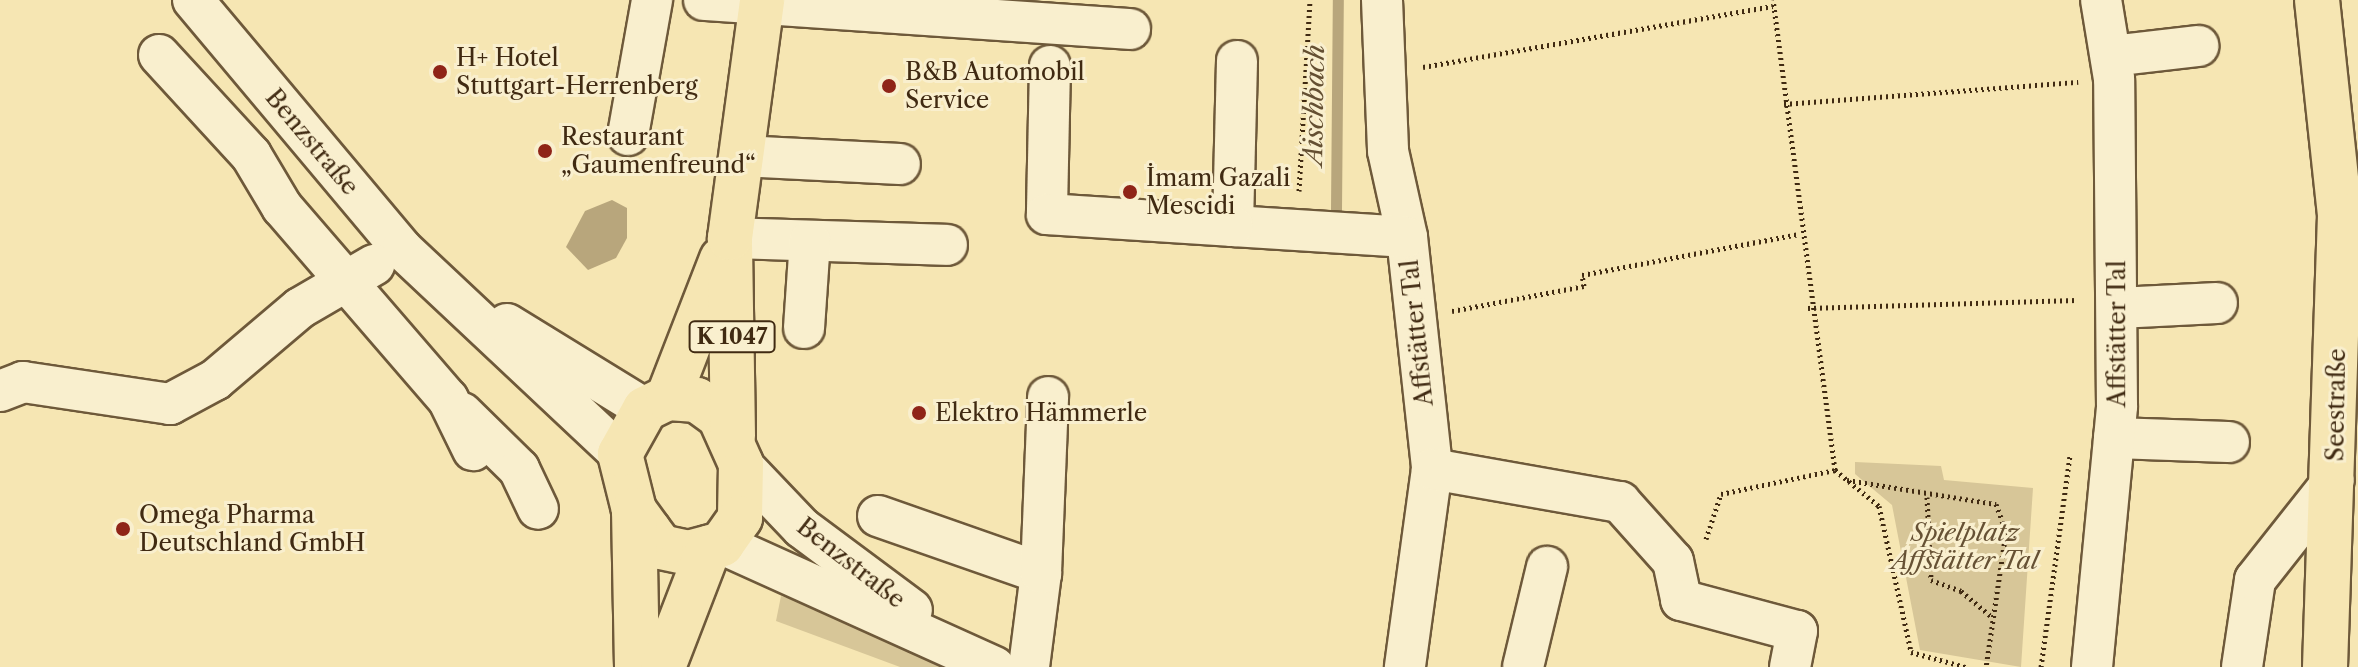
<!DOCTYPE html>
<html>
<head>
<meta charset="utf-8">
<style>
	body { margin:0 }
	#map { position:relative; width:2358px; height:667px; overflow:hidden; background:#f6e6b3; font-family:"Libre Caslon Text",serif }
	div>[style] { position:absolute }
	[style*='--x'] { left:calc(var(--x)*1px); top:calc(var(--y)*1px); width:calc(var(--w)*1px); rotate:calc(var(--a)*1deg) }
	.green>* { inset:0; background:#d7c698 }
	.water>* { inset:0; background:#b8a67c }
	.stream>* { height:11px; margin:-5.5px; padding:0 5.5px; transform-origin:5.5px; border-radius:5.5px; background:#b8a67c }
	.path>* { height:5px; margin-top:-2.5px; transform-origin:0; background:repeating-linear-gradient(90deg,#402a12 0 2px,transparent 0 6px) }
	.roads { filter:drop-shadow(2px 0 #6e593a) drop-shadow(-2px 0 #6e593a) drop-shadow(0 2px #6e593a) drop-shadow(0 -2px #6e593a) }
	.minor>* { height:40px; margin:-20px; padding:0 20px; transform-origin:20px; border-radius:20px; background:#f9efce }
	.major>* { height:44px; margin:-22px; padding:0 22px; transform-origin:22px; border-radius:22px; background:#f6e6b3 }
	.dots>* { width:22px; height:22px; translate:-50% -50%; box-sizing:border-box; border:4px solid #f9efce; border-radius:50% }
	span { translate:-50% -50%; white-space:nowrap; text-align:center; line-height:1.15; -webkit-text-stroke:6px #f9efce; paint-order:stroke }
	.shield-label span { padding:2px 6px; background:#f9efce; border:2px solid; border-radius:6px; -webkit-text-stroke-width:0 }
	.shield-label { font-size:22px; color:#402a12; font-weight:700 }
	.poi-label { font-size:24px; color:#402a12 }
	.left { translate:0 -50%; text-align:left }
	.street-label { font-size:24px; color:#402a12 }
	.park-label { font-size:24px; color:#665134; font-style:italic }
	.water-label { font-size:26px; color:#644f32; font-style:italic }
</style>
</head>
<body>
<div id="map">
	<div class="green">
		<div style="clip-path:polygon(1855px 462px,1941px 466px,1944px 480px,2033px 488px,2021px 667px,1920px 650px,1892px 505px,1855px 474px)"></div>
		<div style="clip-path:polygon(781px 596px,846px 617px,946px 667px,900px 667px,776px 621px)"></div>
	</div>
	<div class="water">
		<div style="clip-path:polygon(612px 200px,627px 208px,627px 238px,616px 258px,588px 270px,566px 247px,585px 211px)"></div>
	</div>
	<div class="stream">
		<div style="--x:1336;--y:210;--w:210;--a:-89.5"></div>
	</div>
	<div class="path">
		<div style="--x:1423;--y:67;--w:355;--a:-9.9"></div>
		<div style="--x:1784;--y:104;--w:295;--a:-4.3"></div>
		<div style="--x:1299;--y:191;--w:191;--a:-86.7"></div>
		<div style="--x:1808;--y:308;--w:269;--a:-1.7"></div>
		<div style="--x:1452;--y:311;--w:134;--a:-10.7"></div>
		<div style="--x:1584;--y:286;--w:11;--a:-100"></div>
		<div style="--x:1582;--y:275;--w:221;--a:-10.7"></div>
		<div style="--x:1835;--y:470;--w:57;--a:39.3"></div>
		<div style="--x:1879;--y:506;--w:149;--a:77.6"></div>
		<div style="--x:1911;--y:652;--w:57;--a:15.3"></div>
		<div style="--x:1847;--y:480;--w:151;--a:9.2"></div>
		<div style="--x:1996;--y:504;--w:30;--a:70"></div>
		<div style="--x:2006;--y:532;--w:136;--a:98.4"></div>
		<div style="--x:1927;--y:497;--w:83;--a:87.2"></div>
		<div style="--x:1931;--y:580;--w:32;--a:20"></div>
		<div style="--x:1961;--y:591;--w:39;--a:40"></div>
		<div style="--x:1706;--y:539;--w:47;--a:-71.6"></div>
		<div style="--x:1721;--y:494;--w:116;--a:-11.9"></div>
		<div style="--x:1835;--y:470;--w:474;--a:-97.5"></div>
		<div style="--x:2041;--y:667;--w:215;--a:-82.2"></div>
	</div>
	<div class="roads">
		<div class="minor">
			<div style="--x:193;--y:0;--w:325;--a:50"></div>
			<div style="--x:402;--y:249;--w:299;--a:43.2"></div>
			<div style="--x:704;--y:0;--w:427;--a:3.9"></div>
			<div style="--x:1382;--y:0;--w:151;--a:87.7"></div>
			<div style="--x:1388;--y:151;--w:88;--a:77.5"></div>
			<div style="--x:1407;--y:237;--w:233;--a:83.8"></div>
			<div style="--x:1432;--y:469;--w:200;--a:97.8"></div>
			<div style="--x:159;--y:55;--w:136;--a:47.4"></div>
			<div style="--x:251;--y:155;--w:61;--a:59.2"></div>
			<div style="--x:282;--y:207;--w:254;--a:49.2"></div>
			<div style="--x:448;--y:399;--w:57;--a:63.9"></div>
			<div style="--x:2111;--y:56;--w:88;--a:-6.6"></div>
			<div style="--x:1237;--y:61;--w:165;--a:91.4"></div>
			<div style="--x:1233;--y:226;--w:174;--a:3.6"></div>
			<div style="--x:1050;--y:66;--w:148;--a:91.2"></div>
			<div style="--x:1047;--y:214;--w:186;--a:3.7"></div>
			<div style="--x:628;--y:135;--w:137;--a:-79.9"></div>
			<div style="--x:741;--y:156;--w:159;--a:2.9"></div>
			<div style="--x:730;--y:238;--w:217;--a:1.8"></div>
			<div style="--x:2118;--y:308;--w:99;--a:-2.9"></div>
			<div style="--x:507;--y:324;--w:162;--a:31.6"></div>
			<div style="--x:804;--y:328;--w:87;--a:-86.1"></div>
			<div style="--x:0;--y:391;--w:25;--a:-21"></div>
			<div style="--x:23;--y:382;--w:149;--a:8.5"></div>
			<div style="--x:170;--y:404;--w:51;--a:-28.1"></div>
			<div style="--x:215;--y:380;--w:111;--a:-40.3"></div>
			<div style="--x:300;--y:308;--w:86;--a:-30.2"></div>
			<div style="--x:462;--y:413;--w:80;--a:44.5"></div>
			<div style="--x:519;--y:469;--w:44;--a:64.6"></div>
			<div style="--x:2114;--y:438;--w:115;--a:2"></div>
			<div style="--x:741;--y:464;--w:88;--a:46.4"></div>
			<div style="--x:802;--y:528;--w:137;--a:36.7"></div>
			<div style="--x:1432;--y:469;--w:191;--a:10"></div>
			<div style="--x:1620;--y:502;--w:79;--a:48.1"></div>
			<div style="--x:1673;--y:561;--w:40;--a:78"></div>
			<div style="--x:1681;--y:600;--w:120;--a:15"></div>
			<div style="--x:1797;--y:631;--w:37;--a:101"></div>
			<div style="--x:878;--y:516;--w:173;--a:19.3"></div>
			<div style="--x:1041;--y:573;--w:95;--a:97.3"></div>
			<div style="--x:722;--y:544;--w:299;--a:24.3"></div>
			<div style="--x:1041;--y:573;--w:176;--a:-87.7"></div>
			<div style="--x:1523;--y:667;--w:103;--a:-76.5"></div>
			<div style="--x:2092;--y:667;--w:262;--a:-84.5"></div>
			<div style="--x:2117;--y:406;--w:327;--a:-90.5"></div>
			<div style="--x:2114;--y:79;--w:80;--a:-99.3"></div>
			<div style="--x:2242;--y:667;--w:88;--a:-81.5"></div>
			<div style="--x:2255;--y:580;--w:127;--a:-51.7"></div>
		</div>
		<div class="major">
			<div style="--x:2317;--y:0;--w:216;--a:83.9"></div>
			<div style="--x:2340;--y:215;--w:452;--a:91.9"></div>
			<div style="--x:668;--y:398;--w:29;--a:4"></div>
			<div style="--x:697;--y:400;--w:29;--a:36"></div>
			<div style="--x:720;--y:417;--w:51;--a:65.9"></div>
			<div style="--x:741;--y:464;--w:54;--a:91.1"></div>
			<div style="--x:740;--y:518;--w:32;--a:125"></div>
			<div style="--x:722;--y:544;--w:34;--a:165"></div>
			<div style="--x:689;--y:553;--w:29;--a:-168"></div>
			<div style="--x:661;--y:547;--w:20;--a:-127"></div>
			<div style="--x:649;--y:531;--w:26;--a:-126"></div>
			<div style="--x:634;--y:510;--w:58;--a:-104"></div>
			<div style="--x:620;--y:454;--w:51;--a:-60.9"></div>
			<div style="--x:645;--y:409;--w:25;--a:-26"></div>
			<div style="--x:668;--y:398;--w:149;--a:-68.8"></div>
			<div style="--x:733;--y:436;--w:198;--a:-90.9"></div>
			<div style="--x:730;--y:238;--w:240;--a:-82.3"></div>
			<div style="--x:634;--y:510;--w:157;--a:88.9"></div>
			<div style="--x:663;--y:667;--w:128;--a:-68.9"></div>
		</div>
	</div>
	<div class="dots">
		<div style="left:440px;top:72px;background:#8f2418"></div>
		<div style="left:889px;top:86px;background:#8f2418"></div>
		<div style="left:545px;top:151px;background:#8f2418"></div>
		<div style="left:1130px;top:192px;background:#8f2418"></div>
		<div style="left:919px;top:413px;background:#8f2418"></div>
		<div style="left:123px;top:529px;background:#8f2418"></div>
	</div>
	<div class="shield-label">
		<span style="left:732px;top:337px">K 1047</span>
	</div>
	<div class="poi-label">
		<span class="left" style="left:456px;top:72px">H+ Hotel<br>Stuttgart-Herrenberg</span>
		<span class="left" style="left:905px;top:86px">B&amp;B Automobil<br>Service</span>
		<span class="left" style="left:561px;top:151px">Restaurant<br>„Gaumenfreund“</span>
		<span class="left" style="left:1146px;top:192px">İmam Gazali<br>Mescidi</span>
		<span class="left" style="left:935px;top:413px">Elektro Hämmerle</span>
		<span class="left" style="left:139px;top:529px">Omega Pharma<br>Deutschland GmbH</span>
	</div>
	<div class="street-label">
		<span style="left:312px;top:142px;rotate:50deg">Benzstraße</span>
		<span style="left:1417px;top:333px;rotate:-96deg">Affstätter Tal</span>
		<span style="left:2117px;top:334px;rotate:-90deg">Affstätter Tal</span>
		<span style="left:2336px;top:405px;rotate:-89deg">Seestraße</span>
		<span style="left:851px;top:563px;rotate:38deg">Benzstraße</span>
	</div>
	<div class="park-label">
		<span style="left:1965px;top:547px">Spielplatz<br>Affstätter Tal</span>
	</div>
	<div class="water-label">
		<span style="left:1315px;top:105px;rotate:-89deg">Aischbach</span>
	</div>
</div>
</body>
</html>
